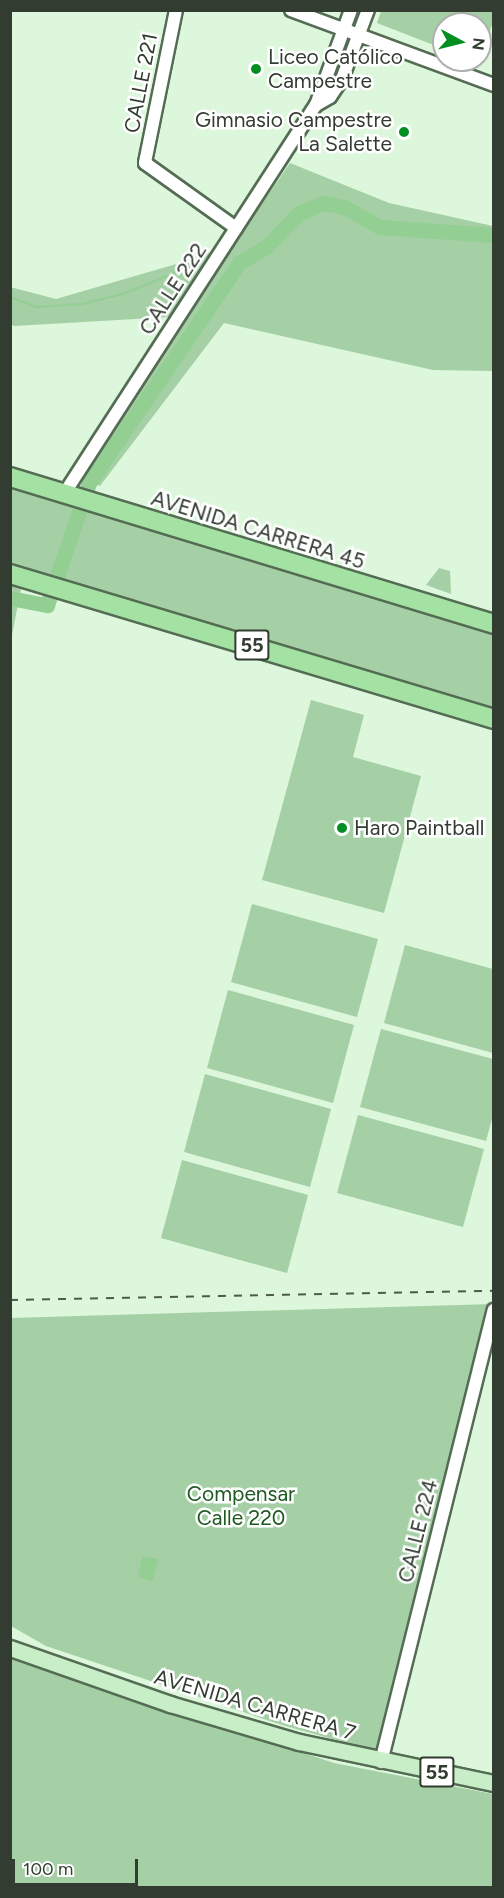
<!DOCTYPE html>
<html>
<head>
<meta charset="utf-8">
<style>
	body { margin:0 }
	#map { position:relative; width:504px; height:1898px; overflow:hidden; background:#dcf7db; font-family:Figtree,sans-serif }
	div>[style] { position:absolute }
	[style*='--x'] { left:calc(var(--x)*1px); top:calc(var(--y)*1px); width:calc(var(--w)*1px); rotate:calc(var(--a)*1deg) }
	.green>* { inset:0; background:#a5cfa5 }
	.water>* { inset:0; background:#93cf93 }
	.stream>* { height:2px; margin:-1px; padding:0 1px; transform-origin:1px; border-radius:1px; background:#93cf93 }
	.river>* { height:15px; margin:-7.5px; padding:0 7.5px; transform-origin:7.5px; border-radius:7.5px; background:#93cf93 }
	.roads { filter:drop-shadow(2px 0 #546c54) drop-shadow(-2px 0 #546c54) drop-shadow(0 2px #546c54) drop-shadow(0 -2px #546c54) }
	.minor>* { height:12px; margin:-6px; padding:0 6px; transform-origin:6px; border-radius:6px; background:#fff }
	.major>* { height:15px; margin:-7.5px; padding:0 7.5px; transform-origin:7.5px; border-radius:7.5px; background:#c8eec8 }
	.highway>* { height:18px; margin:-9px; padding:0 9px; transform-origin:9px; border-radius:9px; background:#a4e2a3 }
	.rail>* { height:2px; margin-top:-1px; transform-origin:0; background:repeating-linear-gradient(90deg,#4c594b 0 8px,transparent 0 16px) }
	.dots>* { width:16px; height:16px; translate:-50% -50%; box-sizing:border-box; border:3px solid #fff; border-radius:50% }
	span { translate:-50% -50%; white-space:nowrap; text-align:center; line-height:1.15; -webkit-text-stroke:5px #fff; paint-order:stroke }
	.shield-label span { padding:2px 4px; background:#fff; border:2px solid; border-radius:4px; -webkit-text-stroke-width:0 }
	.shield-label { font-size:20px; color:#323c31; font-weight:700 }
	.poi-label { font-size:21px; color:#323c31 }
	.left { translate:0 -50%; text-align:left }
	.right { translate:-100% -50%; text-align:right }
	.street-label { font-size:21px; color:#323c31 }
	.park-label { font-size:21px; color:#1d5921 }
	.frame { position:absolute; inset:0; border:12px solid #323c31; pointer-events:none }
	.north { position:absolute; left:432px; top:12px; width:60px; height:60px; box-sizing:border-box; background:#fff; border:2px solid #adb1ad; border-radius:50%; rotate:97deg; font-size:16px; font-weight:700; line-height:24px; text-align:center; color:#323c31 }
	.north::after { content:''; display:block; margin:auto; width:21px; height:27px; background:#018f21; clip-path:polygon(50% 0,100% 100%,50% 72%,0 100%) }
	.scale { position:absolute; left:12px; top:1859px; width:126px; height:27px; box-sizing:border-box; border:3px solid #323c31; border-top:0; padding-left:8px; font-size:18px; line-height:21px; white-space:nowrap; color:#323c31; -webkit-text-stroke:4px #fff; paint-order:stroke }
</style>
</head>
<body>
<div id="map">
	<div class="green">
		<div style="clip-path:polygon(381px 11px,493px 11px,493px 22px,480px 59px,480px 24px,444px 24px,444px 49px,377px 23px)"></div>
		<div style="clip-path:polygon(290px 163px,389px 203px,493px 226px,493px 371px,433px 370px,224px 323px,100px 486px,83px 478px,187px 316px,14px 326px,11px 324px,10px 287px,56px 299px,190px 260px,235px 243px)"></div>
		<div style="clip-path:polygon(10px 483px,493px 633px,493px 712px,11px 565px)"></div>
		<div style="clip-path:polygon(439px 568px,450px 571px,451px 594px,426px 585px)"></div>
		<div style="clip-path:polygon(11px 585px,21px 589px,11px 640px,10px 585px)"></div>
		<div style="clip-path:polygon(311px 700px,364px 715px,353px 757px,421px 776px,384px 913px,262px 880px)"></div>
		<div style="clip-path:polygon(252px 904px,378px 939px,357px 1017px,231px 982px)"></div>
		<div style="clip-path:polygon(405px 945px,493px 969px,493px 1053px,384px 1023px)"></div>
		<div style="clip-path:polygon(228px 990px,354px 1025px,333px 1103px,207px 1068px)"></div>
		<div style="clip-path:polygon(381px 1029px,493px 1059px,493px 1115px,486px 1141px,360px 1107px)"></div>
		<div style="clip-path:polygon(205px 1074px,331px 1109px,310px 1187px,184px 1152px)"></div>
		<div style="clip-path:polygon(358px 1115px,484px 1149px,463px 1227px,337px 1193px)"></div>
		<div style="clip-path:polygon(182px 1160px,308px 1195px,287px 1273px,161px 1238px)"></div>
		<div style="clip-path:polygon(493px 1304px,379px 1752px,282px 1725px,46px 1646px,11px 1626px,10px 1318px)"></div>
		<div style="clip-path:polygon(10px 1656px,334px 1763px,493px 1794px,493px 1887px,11px 1887px)"></div>
	</div>
	<div class="water">
		<div style="clip-path:polygon(142px 1556px,158px 1559px,153px 1581px,138px 1577px)"></div>
	</div>
	<div class="stream">
		<div style="--x:10;--y:297;--w:28;--a:21"></div>
		<div style="--x:36;--y:307;--w:46;--a:-3.7"></div>
		<div style="--x:82;--y:304;--w:42;--a:-13.7"></div>
		<div style="--x:123;--y:294;--w:77;--a:-22.2"></div>
	</div>
	<div class="river">
		<div style="--x:10;--y:598;--w:38;--a:11"></div>
		<div style="--x:47;--y:605;--w:129;--a:-71"></div>
		<div style="--x:89;--y:483;--w:266;--a:-55.7"></div>
		<div style="--x:239;--y:263;--w:31;--a:-31"></div>
		<div style="--x:266;--y:247;--w:47;--a:-45.9"></div>
		<div style="--x:299;--y:213;--w:26;--a:-23"></div>
		<div style="--x:323;--y:203;--w:21;--a:11"></div>
		<div style="--x:344;--y:207;--w:41;--a:29.1"></div>
		<div style="--x:380;--y:227;--w:114;--a:4"></div>
	</div>
	<div class="roads">
		<div class="minor">
			<div style="--x:176;--y:10;--w:156;--a:101.5"></div>
			<div style="--x:145;--y:163;--w:112;--a:35.5"></div>
			<div style="--x:291;--y:10;--w:216;--a:20.3"></div>
			<div style="--x:316;--y:105;--w:16;--a:-30"></div>
			<div style="--x:330;--y:97;--w:22;--a:-56"></div>
			<div style="--x:342;--y:79;--w:74;--a:-69.4"></div>
			<div style="--x:64;--y:494;--w:463;--a:-57.1"></div>
			<div style="--x:316;--y:105;--w:101;--a:-69.8"></div>
			<div style="--x:381;--y:1762;--w:466;--a:-76"></div>
		</div>
		<div class="major">
			<div style="--x:10;--y:1648;--w:170;--a:19.3"></div>
			<div style="--x:170;--y:1704;--w:134;--a:16.4"></div>
			<div style="--x:299;--y:1742;--w:199;--a:11.9"></div>
		</div>
		<div class="highway">
			<div style="--x:10;--y:477;--w:506;--a:16.89"></div>
			<div style="--x:10;--y:574;--w:505;--a:16.68"></div>
		</div>
	</div>
	<div class="rail">
		<div style="--x:10;--y:1300;--w:484;--a:-1.1"></div>
	</div>
	<div class="dots">
		<div style="left:256px;top:69px;background:#018f21"></div>
		<div style="left:404px;top:132px;background:#018f21"></div>
		<div style="left:342px;top:828px;background:#018f21"></div>
	</div>
	<div class="shield-label">
		<span style="left:252px;top:645px">55</span>
		<span style="left:437px;top:1772px">55</span>
	</div>
	<div class="poi-label">
		<span class="left" style="left:268px;top:69px">Liceo Católico<br>Campestre</span>
		<span class="right" style="left:392px;top:132px">Gimnasio Campestre<br>La Salette</span>
		<span class="left" style="left:354px;top:828px">Haro Paintball</span>
	</div>
	<div class="street-label">
		<span style="left:141px;top:83px;rotate:-79deg">CALLE 221</span>
		<span style="left:173px;top:289px;rotate:-57deg">CALLE 222</span>
		<span style="left:258px;top:530px;rotate:17deg">AVENIDA CARRERA 45</span>
		<span style="left:418px;top:1531px;rotate:-76deg">CALLE 224</span>
		<span style="left:255px;top:1705px;rotate:16deg">AVENIDA CARRERA 7</span>
	</div>
	<div class="park-label">
		<span style="left:241px;top:1506px">Compensar<br>Calle 220</span>
	</div>
	<div class="frame"></div>
	<div class="north">N</div>
	<div class="scale">100 m</div>
</div>
</body>
</html>
